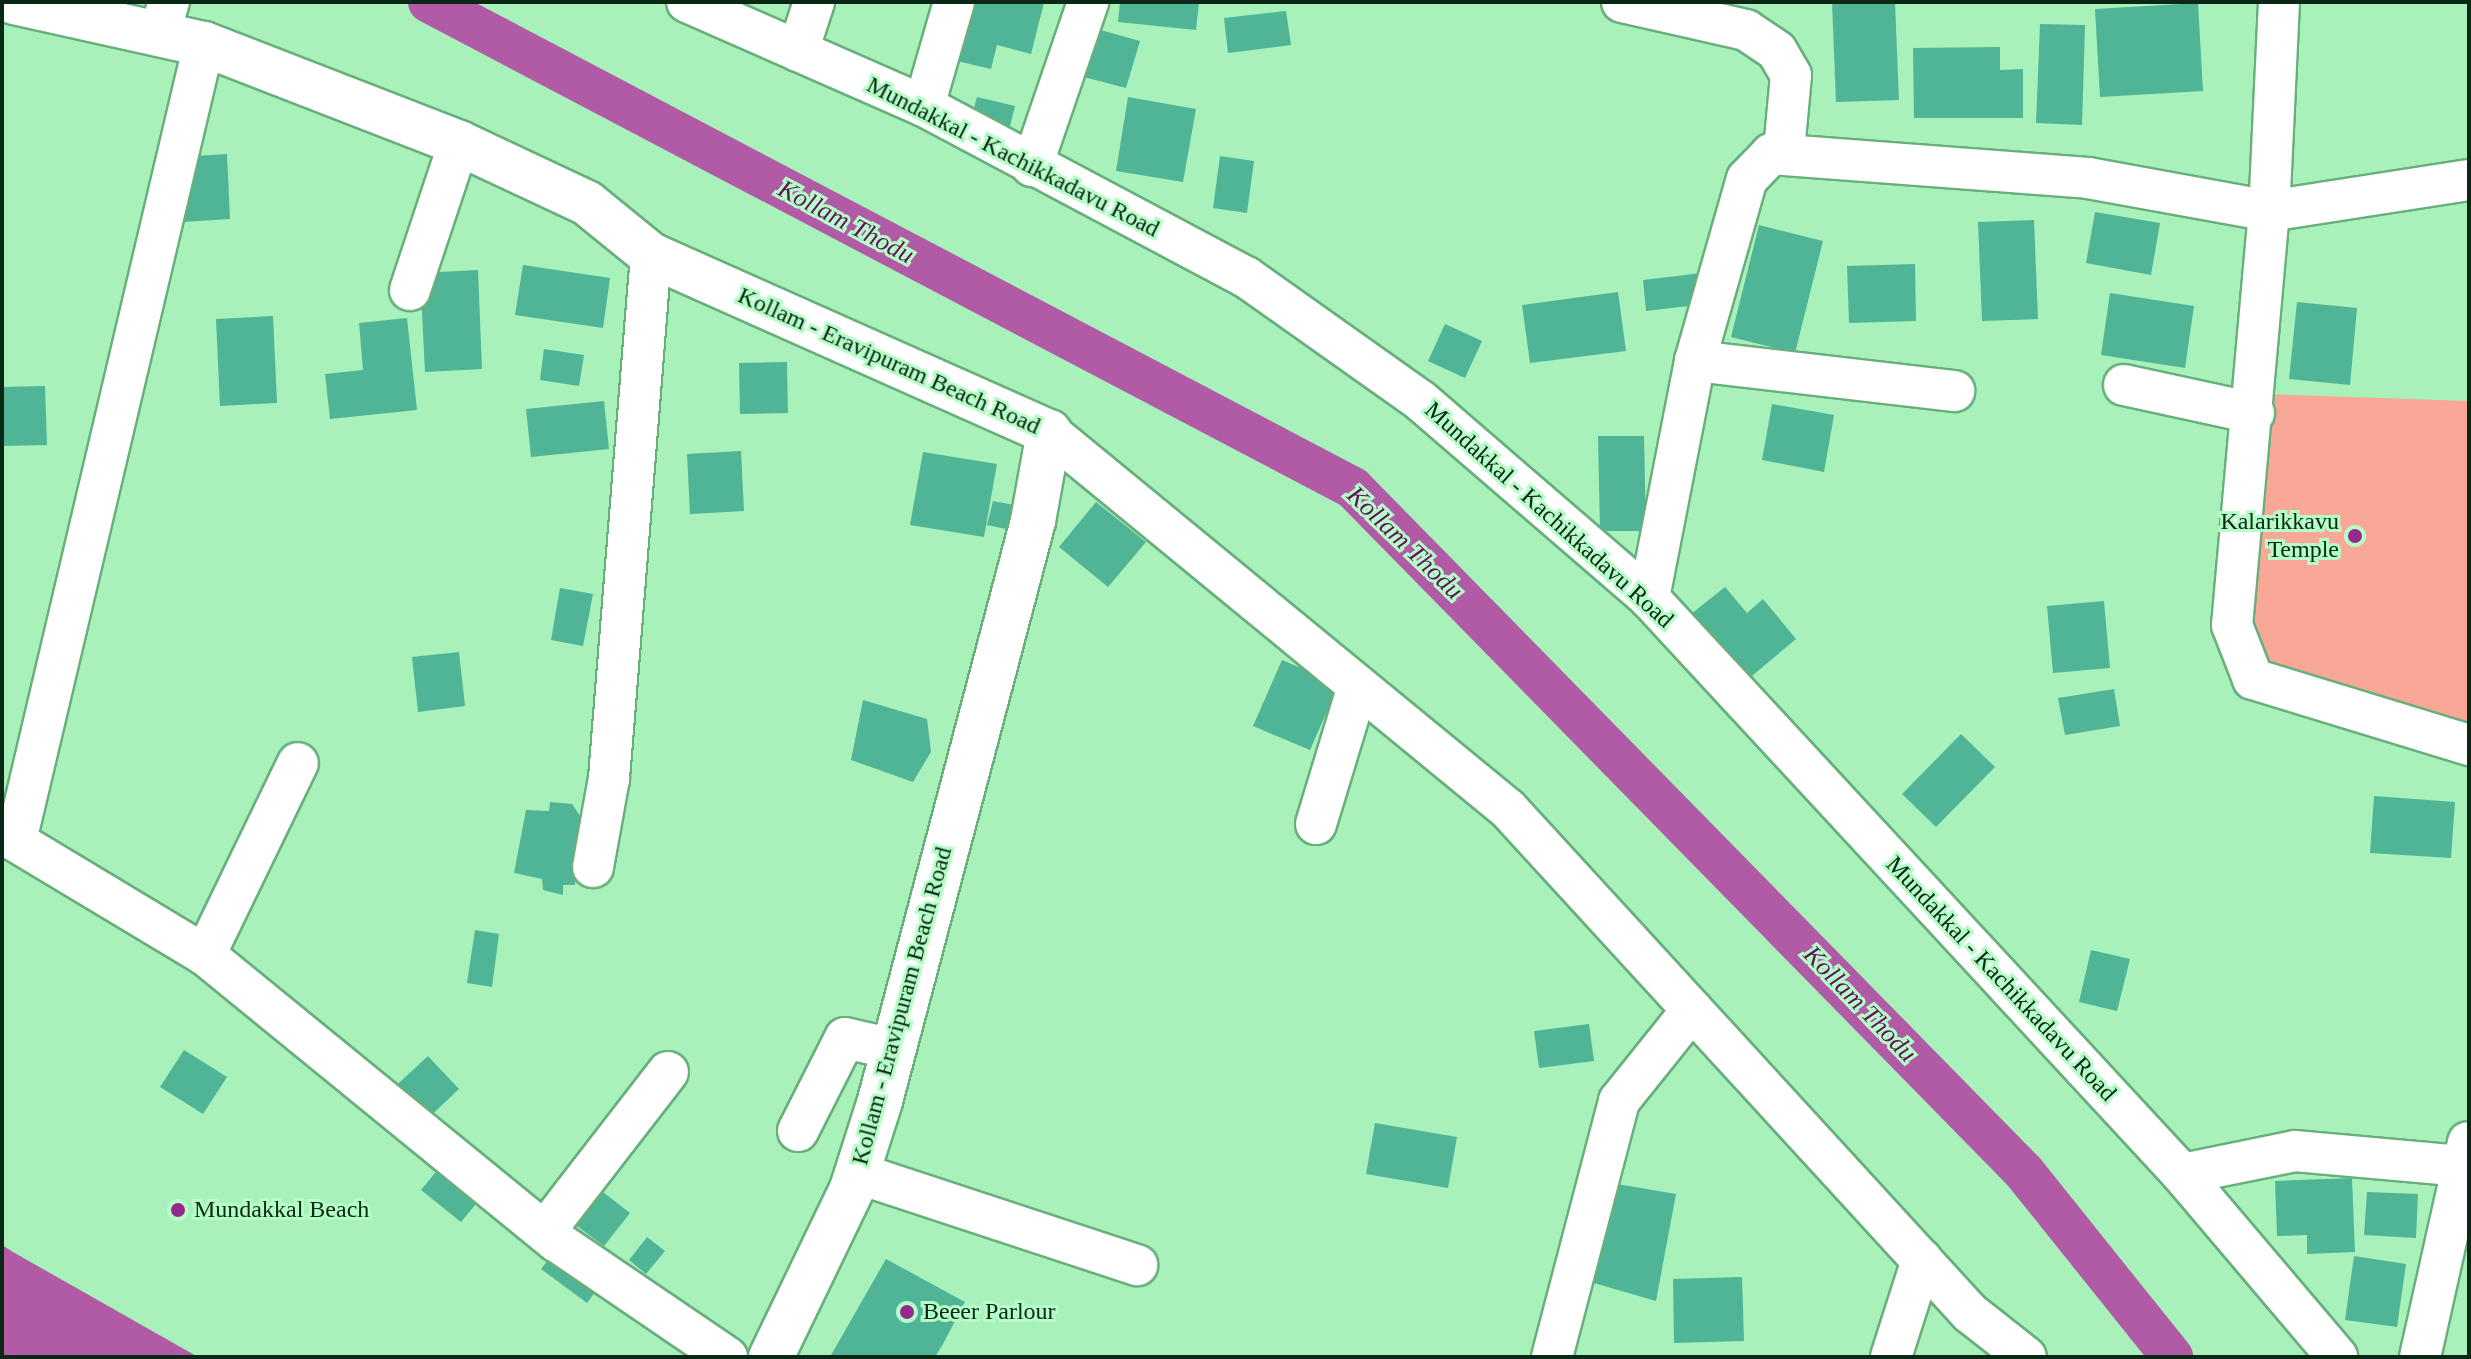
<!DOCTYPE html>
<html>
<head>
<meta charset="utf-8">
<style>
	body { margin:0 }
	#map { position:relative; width:2471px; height:1359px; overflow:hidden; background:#a8f1bb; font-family:Georgia,serif }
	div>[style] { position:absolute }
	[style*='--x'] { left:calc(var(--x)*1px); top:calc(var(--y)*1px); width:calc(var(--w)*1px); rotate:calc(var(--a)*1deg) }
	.green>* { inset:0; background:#f9a898 }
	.water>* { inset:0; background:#b15ba6 }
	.canal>* { height:42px; margin:-21px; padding:0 21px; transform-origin:21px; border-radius:21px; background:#b15ba6 }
	.building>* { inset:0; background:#50b497 }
	.roads { filter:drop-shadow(2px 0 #68af7c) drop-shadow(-2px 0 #68af7c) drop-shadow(0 2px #68af7c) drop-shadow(0 -2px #68af7c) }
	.minor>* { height:40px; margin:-20px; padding:0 20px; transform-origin:20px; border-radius:20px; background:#fff }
	.major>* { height:44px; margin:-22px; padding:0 22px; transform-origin:22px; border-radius:22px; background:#fff }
	.dots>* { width:22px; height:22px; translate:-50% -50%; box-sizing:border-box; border:4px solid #b5fec8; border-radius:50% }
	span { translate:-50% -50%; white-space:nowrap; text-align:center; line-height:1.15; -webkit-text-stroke:6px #b5fec8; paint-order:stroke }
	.street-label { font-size:24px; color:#0a2815 }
	.poi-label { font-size:24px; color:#0a2815 }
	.right { translate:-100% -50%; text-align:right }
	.left { translate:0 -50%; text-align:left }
	.water-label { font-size:26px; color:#63125c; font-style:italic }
	.frame { position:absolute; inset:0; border:4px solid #0a2815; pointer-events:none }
</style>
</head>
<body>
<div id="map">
	<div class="green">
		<div style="clip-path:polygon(2265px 394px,2469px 401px,2469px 724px,2267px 676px,2246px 626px)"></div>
	</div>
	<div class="water">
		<div style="clip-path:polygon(2px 1245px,13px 1252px,198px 1357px,2px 1357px)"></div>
	</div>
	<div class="canal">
		<div style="--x:429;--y:2;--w:1044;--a:27.74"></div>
		<div style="--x:1353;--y:488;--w:958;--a:45.55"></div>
		<div style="--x:2024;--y:1172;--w:237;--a:51.3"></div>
	</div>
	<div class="building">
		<div style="clip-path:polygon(973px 2px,1044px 3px,1031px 54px,997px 45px,991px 69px,957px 61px)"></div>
		<div style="clip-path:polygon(1120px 2px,1199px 2px,1196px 30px,1118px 22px)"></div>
		<div style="clip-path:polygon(1832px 2px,1895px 2px,1899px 100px,1836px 102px)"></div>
		<div style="clip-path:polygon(2198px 3px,2203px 91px,2100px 97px,2095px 9px)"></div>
		<div style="clip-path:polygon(1286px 11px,1291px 45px,1228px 53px,1224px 18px)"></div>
		<div style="clip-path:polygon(2040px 24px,2085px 25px,2082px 125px,2036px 123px)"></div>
		<div style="clip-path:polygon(1090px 27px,1140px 41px,1126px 88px,1076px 75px)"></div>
		<div style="clip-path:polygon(2000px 47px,2000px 70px,2023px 69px,2023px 118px,1914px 118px,1913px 48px)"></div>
		<div style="clip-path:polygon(977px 97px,1015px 106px,1008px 134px,970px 123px)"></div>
		<div style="clip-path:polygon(1128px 97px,1196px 109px,1183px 182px,1116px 171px)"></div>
		<div style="clip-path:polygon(227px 154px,230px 219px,183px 222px,180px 157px)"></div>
		<div style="clip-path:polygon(1220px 156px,1254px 161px,1247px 213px,1213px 208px)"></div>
		<div style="clip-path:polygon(2095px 212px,2160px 223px,2151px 275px,2086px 263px)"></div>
		<div style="clip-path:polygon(2034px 220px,2038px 319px,1982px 321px,1978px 222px)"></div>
		<div style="clip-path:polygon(1759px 225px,1823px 241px,1795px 353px,1731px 337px)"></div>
		<div style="clip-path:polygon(1915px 264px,1916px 321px,1849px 323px,1847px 266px)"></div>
		<div style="clip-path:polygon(523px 265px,610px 278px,603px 328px,515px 315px)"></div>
		<div style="clip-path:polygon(478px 270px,482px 369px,425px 372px,420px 273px)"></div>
		<div style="clip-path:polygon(1702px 273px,1705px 304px,1646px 311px,1643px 280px)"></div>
		<div style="clip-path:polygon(1618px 292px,1626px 351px,1530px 363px,1522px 305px)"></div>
		<div style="clip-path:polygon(2110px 293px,2194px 306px,2185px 368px,2101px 355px)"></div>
		<div style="clip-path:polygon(2297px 302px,2357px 308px,2350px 385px,2289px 379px)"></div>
		<div style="clip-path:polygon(273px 316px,277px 403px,220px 406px,216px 319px)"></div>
		<div style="clip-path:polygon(407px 318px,417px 410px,330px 419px,325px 374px,363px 370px,359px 323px)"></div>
		<div style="clip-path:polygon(1445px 324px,1482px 341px,1465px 378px,1428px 361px)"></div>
		<div style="clip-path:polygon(544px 349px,584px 355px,579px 386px,540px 380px)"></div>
		<div style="clip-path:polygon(787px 362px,788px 413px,740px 414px,739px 363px)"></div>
		<div style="clip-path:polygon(45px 386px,47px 445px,2px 446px,2px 387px)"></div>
		<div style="clip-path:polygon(604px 401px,609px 449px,531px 457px,526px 409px)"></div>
		<div style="clip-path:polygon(1772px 404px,1834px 415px,1824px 472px,1762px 460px)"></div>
		<div style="clip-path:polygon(1598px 436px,1644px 436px,1646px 531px,1600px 531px)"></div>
		<div style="clip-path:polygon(741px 451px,744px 511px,690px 514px,687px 454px)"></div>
		<div style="clip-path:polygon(923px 452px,997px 464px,984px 537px,910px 525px)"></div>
		<div style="clip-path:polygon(993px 501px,1025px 507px,1020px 532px,987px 525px)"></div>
		<div style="clip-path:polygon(1096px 502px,1146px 542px,1108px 587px,1059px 547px)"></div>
		<div style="clip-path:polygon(1725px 587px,1747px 613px,1763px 599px,1796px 639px,1747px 680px,1691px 614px)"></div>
		<div style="clip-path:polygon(560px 588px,593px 594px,583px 646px,551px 640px)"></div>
		<div style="clip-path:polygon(2104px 601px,2110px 668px,2053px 673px,2047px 606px)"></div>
		<div style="clip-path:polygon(459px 652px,465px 706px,418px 712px,412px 657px)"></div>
		<div style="clip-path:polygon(1282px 660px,1339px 684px,1310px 750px,1253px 726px)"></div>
		<div style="clip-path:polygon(2114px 689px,2120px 726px,2065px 735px,2058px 698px)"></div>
		<div style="clip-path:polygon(863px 700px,927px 719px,931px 752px,913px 782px,851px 760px)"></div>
		<div style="clip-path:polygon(1961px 734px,1995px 767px,1936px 827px,1902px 794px)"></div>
		<div style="clip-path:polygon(2374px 796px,2455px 802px,2451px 858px,2370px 853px)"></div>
		<div style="clip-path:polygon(550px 802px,572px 804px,597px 841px,577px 862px,575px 885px,563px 885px,563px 895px,543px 890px,542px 879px,514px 873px,526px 810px,549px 811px)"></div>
		<div style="clip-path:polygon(475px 930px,499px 934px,492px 987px,467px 983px)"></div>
		<div style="clip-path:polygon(2091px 950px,2130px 959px,2117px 1011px,2079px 1002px)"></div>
		<div style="clip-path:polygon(1589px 1024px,1594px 1061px,1539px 1068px,1534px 1031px)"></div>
		<div style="clip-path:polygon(184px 1050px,227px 1077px,203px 1114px,160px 1087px)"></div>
		<div style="clip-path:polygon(428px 1056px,459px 1089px,421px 1125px,389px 1092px)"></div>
		<div style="clip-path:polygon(1375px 1123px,1457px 1137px,1448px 1188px,1366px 1174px)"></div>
		<div style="clip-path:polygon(444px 1162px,484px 1194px,461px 1222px,421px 1190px)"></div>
		<div style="clip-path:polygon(2352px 1178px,2355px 1252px,2307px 1254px,2307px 1235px,2277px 1236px,2275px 1181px)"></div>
		<div style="clip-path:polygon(1611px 1183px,1676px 1194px,1656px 1301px,1587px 1281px)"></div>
		<div style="clip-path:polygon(599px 1189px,630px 1213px,604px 1246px,573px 1223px)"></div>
		<div style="clip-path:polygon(2367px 1192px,2418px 1194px,2416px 1238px,2364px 1235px)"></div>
		<div style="clip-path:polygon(647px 1237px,665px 1251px,646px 1274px,629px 1260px)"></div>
		<div style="clip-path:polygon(556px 1250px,601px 1284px,587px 1303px,541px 1269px)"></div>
		<div style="clip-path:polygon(2354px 1256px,2406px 1264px,2397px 1327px,2345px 1320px)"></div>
		<div style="clip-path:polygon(886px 1259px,965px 1302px,943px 1344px,935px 1357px,830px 1357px)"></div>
		<div style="clip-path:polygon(1742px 1277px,1744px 1341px,1674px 1343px,1673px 1279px)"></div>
	</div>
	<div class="roads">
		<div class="minor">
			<div style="--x:687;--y:2;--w:259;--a:23.7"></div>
			<div style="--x:924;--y:106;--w:365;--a:28"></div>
			<div style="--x:1246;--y:277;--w:214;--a:35.3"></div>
			<div style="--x:1421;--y:401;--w:301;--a:40.8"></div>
			<div style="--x:1649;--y:598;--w:785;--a:47.22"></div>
			<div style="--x:2182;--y:1174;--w:240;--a:49.7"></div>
			<div style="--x:1622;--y:2;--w:127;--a:12.7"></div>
			<div style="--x:1746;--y:30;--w:37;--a:34"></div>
			<div style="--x:1777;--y:51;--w:28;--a:60"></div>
			<div style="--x:1791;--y:75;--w:76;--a:95.3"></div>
			<div style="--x:2279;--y:2;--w:209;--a:92.7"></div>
			<div style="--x:2269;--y:211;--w:416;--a:95.1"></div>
			<div style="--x:2232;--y:625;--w:58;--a:68.7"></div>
			<div style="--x:2253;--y:679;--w:226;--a:17"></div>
			<div style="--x:160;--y:31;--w:30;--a:-73"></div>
			<div style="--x:798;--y:51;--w:52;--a:-71.9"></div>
			<div style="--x:924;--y:106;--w:108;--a:-73.9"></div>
			<div style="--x:1032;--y:166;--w:173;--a:-71.1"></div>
			<div style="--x:410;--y:290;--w:155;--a:-71.6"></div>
			<div style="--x:1695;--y:361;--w:261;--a:6.6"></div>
			<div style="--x:2124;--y:385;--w:133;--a:12.2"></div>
			<div style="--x:1049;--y:432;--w:594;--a:39.4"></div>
			<div style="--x:1508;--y:809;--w:684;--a:47.49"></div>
			<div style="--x:1970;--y:1313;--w:71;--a:38.2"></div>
			<div style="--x:1649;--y:598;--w:241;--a:-79"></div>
			<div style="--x:1695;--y:361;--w:189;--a:-74.1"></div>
			<div style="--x:1747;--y:179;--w:35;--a:-46"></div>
			<div style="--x:1771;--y:154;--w:318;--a:4.3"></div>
			<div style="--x:2088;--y:178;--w:184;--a:10.3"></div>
			<div style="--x:2269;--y:211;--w:202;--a:-8.8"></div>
			<div style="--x:1316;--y:824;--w:144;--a:-73.1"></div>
			<div style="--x:2;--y:833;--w:237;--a:31"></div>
			<div style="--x:205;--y:955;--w:453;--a:39.2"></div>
			<div style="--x:556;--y:1241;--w:207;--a:34.2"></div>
			<div style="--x:16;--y:841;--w:819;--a:-76.73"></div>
			<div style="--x:593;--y:867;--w:90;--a:-79.8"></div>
			<div style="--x:609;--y:778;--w:525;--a:-85.41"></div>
			<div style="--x:205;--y:955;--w:213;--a:-64.2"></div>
			<div style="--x:798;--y:1131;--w:104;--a:-63.2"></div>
			<div style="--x:845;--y:1038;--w:49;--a:12.9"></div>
			<div style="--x:857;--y:1173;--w:295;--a:18.2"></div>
			<div style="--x:2182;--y:1174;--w:115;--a:-11.5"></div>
			<div style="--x:2295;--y:1151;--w:169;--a:5.1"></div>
			<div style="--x:545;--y:1231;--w:201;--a:-52.3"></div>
			<div style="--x:1552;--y:1357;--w:265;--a:-75.3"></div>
			<div style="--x:1619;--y:1101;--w:117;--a:-51.3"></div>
			<div style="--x:1891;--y:1357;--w:102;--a:-72.3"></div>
			<div style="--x:2420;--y:1357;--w:220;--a:-77.4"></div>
		</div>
		<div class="major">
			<div style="--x:14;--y:2;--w:195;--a:12.5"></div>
			<div style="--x:204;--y:44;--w:274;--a:21.2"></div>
			<div style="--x:459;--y:143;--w:141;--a:25.1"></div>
			<div style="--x:587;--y:203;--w:82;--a:39.1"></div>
			<div style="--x:651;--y:255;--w:436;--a:24"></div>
			<div style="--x:1049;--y:432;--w:90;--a:100.2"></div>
			<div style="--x:1033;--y:521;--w:600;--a:104.78"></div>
			<div style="--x:880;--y:1101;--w:92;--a:107.7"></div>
			<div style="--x:852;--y:1189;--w:187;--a:115.7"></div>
		</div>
	</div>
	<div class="dots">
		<div style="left:2355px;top:536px;background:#95298b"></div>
		<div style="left:178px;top:1210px;background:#95298b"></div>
		<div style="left:907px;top:1312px;background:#95298b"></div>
	</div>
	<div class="street-label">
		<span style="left:1013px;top:157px;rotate:27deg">Mundakkal - Kachikkadavu Road</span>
		<span style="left:889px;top:361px;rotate:24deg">Kollam - Eravipuram Beach Road</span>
		<span style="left:1549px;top:515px;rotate:42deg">Mundakkal - Kachikkadavu Road</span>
		<span style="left:2001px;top:979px;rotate:47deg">Mundakkal - Kachikkadavu Road</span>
		<span style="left:902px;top:1006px;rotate:-75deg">Kollam - Eravipuram Beach Road</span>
	</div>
	<div class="poi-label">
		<span class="right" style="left:2339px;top:536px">Kalarikkavu<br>Temple</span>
		<span class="left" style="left:194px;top:1210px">Mundakkal Beach</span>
		<span class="left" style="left:923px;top:1312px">Beeer Parlour</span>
	</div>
	<div class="water-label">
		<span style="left:846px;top:222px;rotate:28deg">Kollam Thodu</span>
		<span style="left:1405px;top:543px;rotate:44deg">Kollam Thodu</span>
		<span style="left:1860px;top:1004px;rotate:46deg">Kollam Thodu</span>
	</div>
	<div class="frame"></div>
</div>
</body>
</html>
